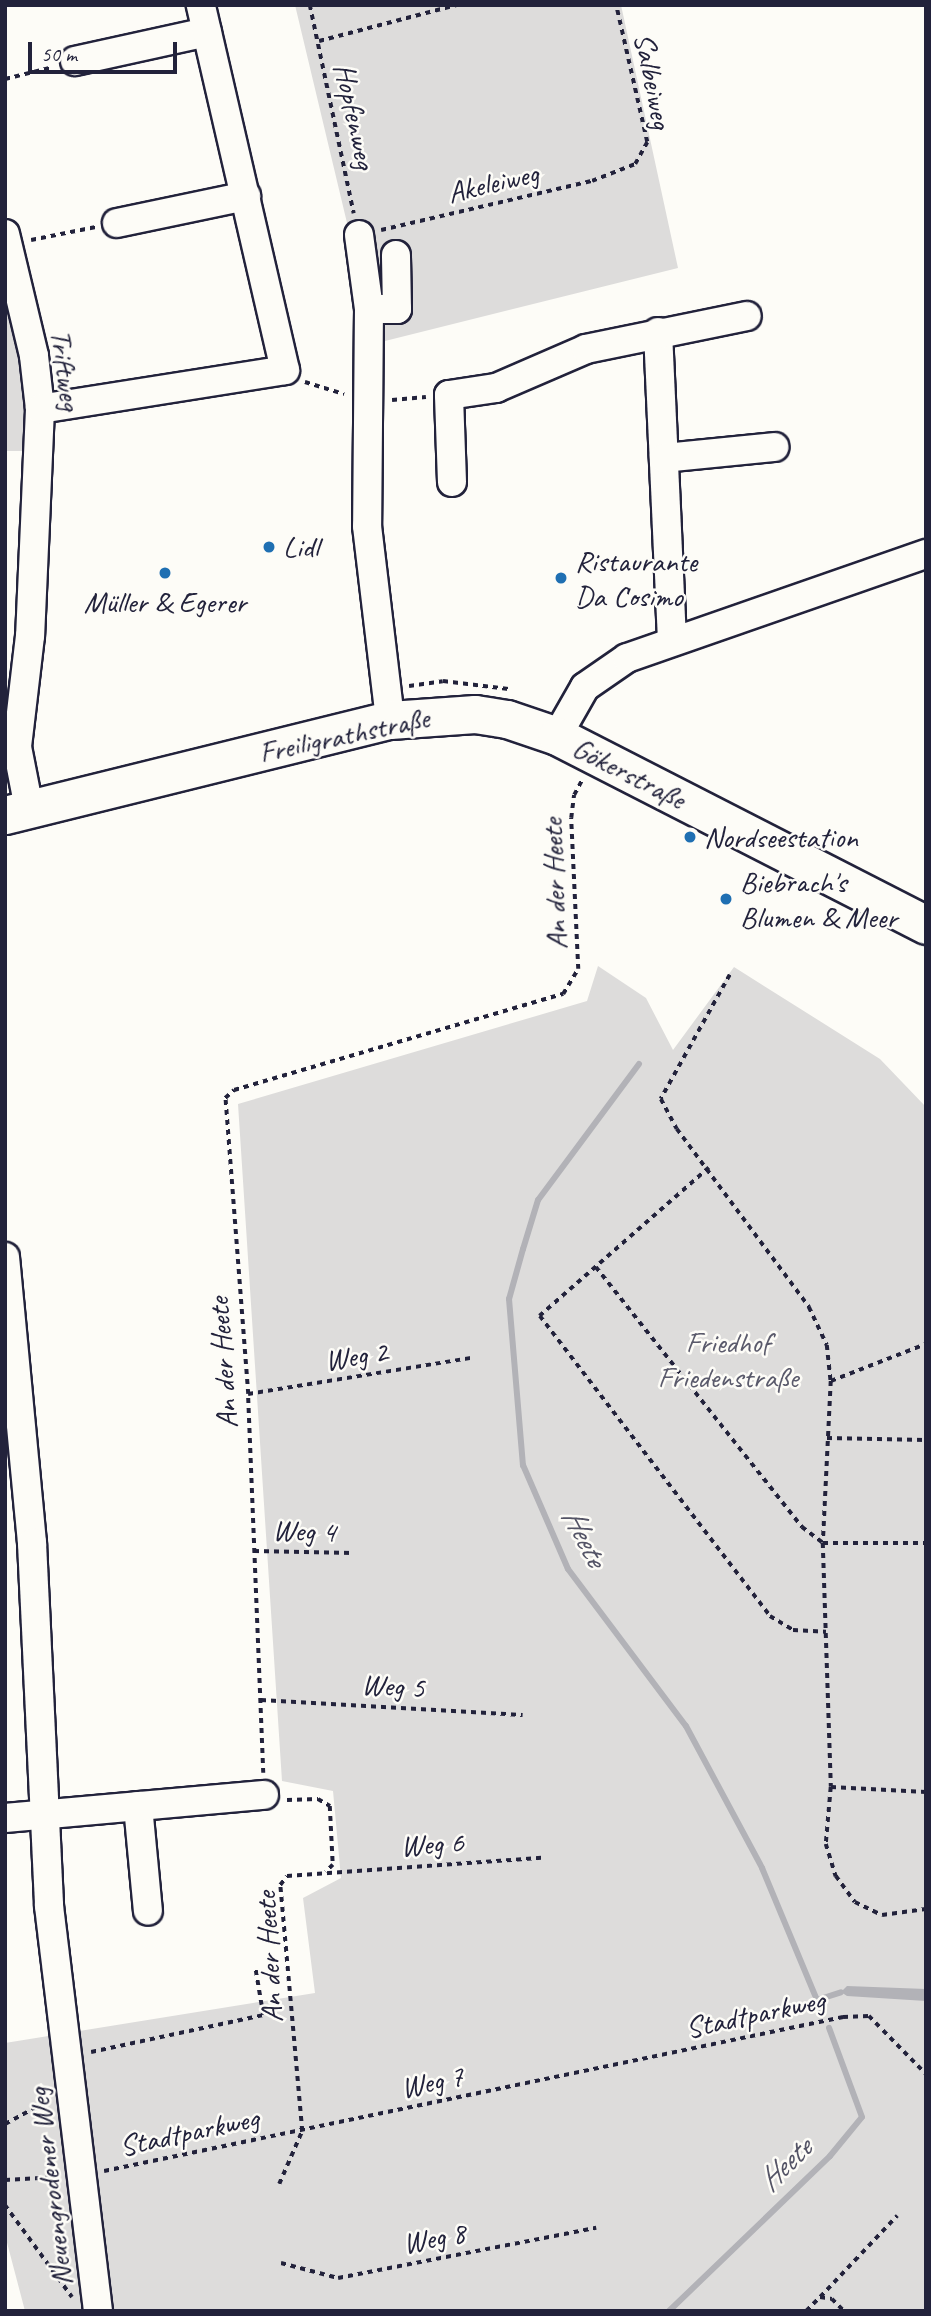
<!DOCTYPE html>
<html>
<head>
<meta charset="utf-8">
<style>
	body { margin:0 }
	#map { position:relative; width:931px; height:2316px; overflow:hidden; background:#fdfcf7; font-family:Caveat,sans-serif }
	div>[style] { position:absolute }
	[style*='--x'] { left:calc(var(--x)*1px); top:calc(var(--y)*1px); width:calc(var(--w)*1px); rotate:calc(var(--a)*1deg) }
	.green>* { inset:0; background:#dddcdb }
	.water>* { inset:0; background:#b2b2b7 }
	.stream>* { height:6px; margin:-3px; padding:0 3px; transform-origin:3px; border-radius:3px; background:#b2b2b7 }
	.path>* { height:3.5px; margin-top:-1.75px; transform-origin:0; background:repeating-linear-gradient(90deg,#22223b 0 5px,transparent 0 10px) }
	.roads { filter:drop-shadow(2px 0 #22223b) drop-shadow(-2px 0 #22223b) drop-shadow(0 2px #22223b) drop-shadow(0 -2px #22223b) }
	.minor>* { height:28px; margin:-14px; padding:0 14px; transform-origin:14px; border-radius:14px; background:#fdfcf7 }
	.major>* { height:37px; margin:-18.5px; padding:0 18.5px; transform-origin:18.5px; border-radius:18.5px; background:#fdfcf7 }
	.dots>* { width:19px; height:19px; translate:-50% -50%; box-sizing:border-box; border:4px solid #fdfcf7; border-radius:50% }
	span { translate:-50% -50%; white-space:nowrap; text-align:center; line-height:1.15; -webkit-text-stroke:5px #fdfcf7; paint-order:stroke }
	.street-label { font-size:30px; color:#22223b }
	.poi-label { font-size:30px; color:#22223b }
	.left { translate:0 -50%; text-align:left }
	.park-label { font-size:30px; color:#5a5a6b }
	.water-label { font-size:32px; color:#545466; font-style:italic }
	.frame { position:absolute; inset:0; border:7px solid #22223b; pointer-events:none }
	.scale { position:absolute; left:28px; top:42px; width:149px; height:32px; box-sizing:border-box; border:4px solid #22223b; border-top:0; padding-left:9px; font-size:21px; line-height:24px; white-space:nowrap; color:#22223b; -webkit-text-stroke:5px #fdfcf7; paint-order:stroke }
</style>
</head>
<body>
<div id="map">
	<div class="green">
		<div style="clip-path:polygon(295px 5px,621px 5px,678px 268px,369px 345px,358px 269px)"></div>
		<div style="clip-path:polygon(5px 299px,28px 397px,23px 451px,5px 451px)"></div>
		<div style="clip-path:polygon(598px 966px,646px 998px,673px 1050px,734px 967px,880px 1059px,926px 1107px,926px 2311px,25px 2311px,5px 2235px,5px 2043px,315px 1993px,303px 1898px,341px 1878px,333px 1791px,282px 1781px,238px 1104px,587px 1001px)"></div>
	</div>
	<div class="water">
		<div style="clip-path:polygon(847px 1986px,926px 1989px,926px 2001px,847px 1996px,841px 1992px)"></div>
	</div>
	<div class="stream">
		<div style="--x:639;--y:1064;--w:169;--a:126.6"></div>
		<div style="--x:538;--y:1200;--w:51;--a:107"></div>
		<div style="--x:523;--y:1249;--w:52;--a:105.6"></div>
		<div style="--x:509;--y:1299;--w:167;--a:85.2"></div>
		<div style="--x:523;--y:1465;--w:113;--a:66.6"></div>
		<div style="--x:568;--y:1569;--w:196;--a:53.1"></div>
		<div style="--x:686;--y:1726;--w:161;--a:61.8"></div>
		<div style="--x:762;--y:1868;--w:154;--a:67.4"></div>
		<div style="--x:817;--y:2000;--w:25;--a:-18"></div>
		<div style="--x:669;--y:2311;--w:223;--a:-43.9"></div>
		<div style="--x:830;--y:2156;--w:50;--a:-50.6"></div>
		<div style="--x:862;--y:2117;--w:95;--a:-110.3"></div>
	</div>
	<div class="path">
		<div style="--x:310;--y:5;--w:213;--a:78.1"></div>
		<div style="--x:319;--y:41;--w:142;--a:-14.7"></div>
		<div style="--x:5;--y:79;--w:49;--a:-14"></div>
		<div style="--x:381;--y:230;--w:217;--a:-13.1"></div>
		<div style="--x:592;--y:181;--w:46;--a:-21.6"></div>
		<div style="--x:635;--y:164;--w:25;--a:-61"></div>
		<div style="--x:647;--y:142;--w:140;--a:-102.8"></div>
		<div style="--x:31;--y:240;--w:66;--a:-11.3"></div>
		<div style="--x:305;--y:382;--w:41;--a:17.1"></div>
		<div style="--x:392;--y:400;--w:34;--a:-5"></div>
		<div style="--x:409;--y:686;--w:34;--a:-8"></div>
		<div style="--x:443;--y:681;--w:66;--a:6.9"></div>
		<div style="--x:730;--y:975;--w:142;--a:119.1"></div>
		<div style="--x:661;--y:1099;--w:34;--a:62"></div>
		<div style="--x:677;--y:1129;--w:222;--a:53.4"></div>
		<div style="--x:809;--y:1307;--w:42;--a:64.7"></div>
		<div style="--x:827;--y:1345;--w:36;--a:84"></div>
		<div style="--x:831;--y:1381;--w:162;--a:92.8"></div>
		<div style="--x:823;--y:1543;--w:244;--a:88.1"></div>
		<div style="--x:831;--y:1787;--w:95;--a:3"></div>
		<div style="--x:709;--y:1168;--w:225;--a:138.8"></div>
		<div style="--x:540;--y:1316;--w:378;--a:52.5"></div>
		<div style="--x:770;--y:1616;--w:27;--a:31"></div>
		<div style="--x:793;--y:1630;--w:33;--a:3"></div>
		<div style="--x:596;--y:1267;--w:332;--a:51.6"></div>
		<div style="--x:802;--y:1527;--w:26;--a:37"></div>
		<div style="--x:823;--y:1543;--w:103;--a:0"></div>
		<div style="--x:831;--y:1381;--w:102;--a:-21.3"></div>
		<div style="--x:248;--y:1394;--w:226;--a:-9.2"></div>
		<div style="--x:827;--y:1438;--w:99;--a:1.2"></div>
		<div style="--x:254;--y:1551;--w:99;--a:1.2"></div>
		<div style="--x:261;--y:1700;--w:262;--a:3.3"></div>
		<div style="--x:263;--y:1773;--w:379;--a:-92.3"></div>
		<div style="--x:248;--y:1394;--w:297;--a:-94.4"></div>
		<div style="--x:225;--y:1098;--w:12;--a:-42"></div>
		<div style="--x:234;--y:1090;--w:343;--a:-16.3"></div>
		<div style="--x:563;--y:994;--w:29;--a:-59"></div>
		<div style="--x:578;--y:969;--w:151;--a:-92.7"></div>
		<div style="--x:571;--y:818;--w:23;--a:-83"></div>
		<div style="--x:574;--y:795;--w:17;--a:-62"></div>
		<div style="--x:831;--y:1787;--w:57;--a:95"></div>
		<div style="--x:826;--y:1844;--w:34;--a:73"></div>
		<div style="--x:836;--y:1876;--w:32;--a:54"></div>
		<div style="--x:855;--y:1902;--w:30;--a:26"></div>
		<div style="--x:882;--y:1915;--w:44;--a:-7.8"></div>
		<div style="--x:287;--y:1800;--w:31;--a:-2"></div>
		<div style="--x:318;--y:1799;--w:14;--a:30"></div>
		<div style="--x:330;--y:1806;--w:59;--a:87.1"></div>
		<div style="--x:333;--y:1865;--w:10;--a:135"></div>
		<div style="--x:91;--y:2052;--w:176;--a:-12.1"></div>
		<div style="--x:263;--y:2015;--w:49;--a:-99.5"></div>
		<div style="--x:5;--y:2124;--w:50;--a:-28.6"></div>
		<div style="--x:104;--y:2171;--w:755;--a:-11.77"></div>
		<div style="--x:843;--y:2017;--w:26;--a:-2"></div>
		<div style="--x:869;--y:2016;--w:81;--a:45.5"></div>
		<div style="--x:5;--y:2180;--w:53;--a:-3.2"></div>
		<div style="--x:279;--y:2184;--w:58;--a:-66.5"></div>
		<div style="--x:302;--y:2131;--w:247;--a:-95.1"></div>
		<div style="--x:280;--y:1885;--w:11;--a:-52"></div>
		<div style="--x:287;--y:1876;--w:255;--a:-4.1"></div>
		<div style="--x:5;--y:2205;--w:114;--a:53.9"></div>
		<div style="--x:281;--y:2263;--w:59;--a:14.7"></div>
		<div style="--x:338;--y:2278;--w:263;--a:-11"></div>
		<div style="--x:820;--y:2297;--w:112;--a:-46.5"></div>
		<div style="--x:806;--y:2311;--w:20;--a:-45"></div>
		<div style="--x:820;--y:2297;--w:12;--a:9"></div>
		<div style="--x:832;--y:2299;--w:17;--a:45"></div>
	</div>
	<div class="roads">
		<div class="minor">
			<div style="--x:75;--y:61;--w:135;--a:-12.4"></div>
			<div style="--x:117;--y:223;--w:132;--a:-11.8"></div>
			<div style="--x:5;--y:234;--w:125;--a:76.6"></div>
			<div style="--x:34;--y:356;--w:53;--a:83.5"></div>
			<div style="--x:40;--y:409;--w:227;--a:92.5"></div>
			<div style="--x:30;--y:636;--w:112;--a:96.7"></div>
			<div style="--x:17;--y:747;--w:62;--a:78.9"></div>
			<div style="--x:359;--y:235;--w:75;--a:82.3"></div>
			<div style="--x:369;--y:309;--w:217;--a:90.5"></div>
			<div style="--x:367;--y:526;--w:195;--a:83.2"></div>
			<div style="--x:369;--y:309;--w:28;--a:0"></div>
			<div style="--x:397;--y:309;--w:54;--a:-91.1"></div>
			<div style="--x:658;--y:332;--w:309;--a:87.4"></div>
			<div style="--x:40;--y:409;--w:248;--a:-9"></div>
			<div style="--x:285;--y:370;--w:375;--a:-103"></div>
			<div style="--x:664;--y:458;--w:111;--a:-5.7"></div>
			<div style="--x:452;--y:482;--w:87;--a:-92"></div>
			<div style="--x:449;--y:395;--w:48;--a:-8.5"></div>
			<div style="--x:496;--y:388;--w:98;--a:-23.4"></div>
			<div style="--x:586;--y:349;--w:164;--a:-11.6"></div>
			<div style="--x:557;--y:736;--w:56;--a:-60.3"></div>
			<div style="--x:585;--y:687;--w:51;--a:-34.6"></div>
			<div style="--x:627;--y:658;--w:317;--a:-19.2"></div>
			<div style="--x:5;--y:1257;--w:287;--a:84.6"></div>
			<div style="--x:32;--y:1543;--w:363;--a:87.3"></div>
			<div style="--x:49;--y:1906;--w:408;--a:83.1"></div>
			<div style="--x:138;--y:1806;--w:105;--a:84.6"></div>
			<div style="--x:5;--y:1818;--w:260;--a:-5.1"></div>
		</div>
		<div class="major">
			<div style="--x:5;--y:815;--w:397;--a:-13.9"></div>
			<div style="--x:390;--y:720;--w:85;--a:-4"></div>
			<div style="--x:475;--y:714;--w:32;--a:9"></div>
			<div style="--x:507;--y:719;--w:53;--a:18.8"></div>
			<div style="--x:557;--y:736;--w:415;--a:27.1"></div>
		</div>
	</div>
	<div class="dots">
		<div style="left:269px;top:547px;background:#1f6fb2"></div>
		<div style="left:165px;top:573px;background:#1f6fb2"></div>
		<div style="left:561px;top:578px;background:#1f6fb2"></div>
		<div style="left:690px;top:837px;background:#1f6fb2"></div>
		<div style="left:726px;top:899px;background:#1f6fb2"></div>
	</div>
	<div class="street-label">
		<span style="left:653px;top:81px;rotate:79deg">Salbeiweg</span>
		<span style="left:355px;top:116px;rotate:78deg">Hopfenweg</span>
		<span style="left:493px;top:183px;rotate:-13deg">Akeleiweg</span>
		<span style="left:66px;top:370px;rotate:82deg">Triftweg</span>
		<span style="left:344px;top:735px;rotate:-12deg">Freiligrathstraße</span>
		<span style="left:629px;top:773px;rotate:27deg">Gökerstraße</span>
		<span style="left:554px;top:884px;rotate:-92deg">An der Heete</span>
		<span style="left:356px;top:1356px;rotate:-9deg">Weg 2</span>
		<span style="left:223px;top:1363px;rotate:-94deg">An der Heete</span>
		<span style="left:304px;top:1531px;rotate:2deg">Weg 4</span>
		<span style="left:393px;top:1686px;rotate:3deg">Weg 5</span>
		<span style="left:432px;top:1844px;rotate:-4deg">Weg 6</span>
		<span style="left:269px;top:1957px;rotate:-93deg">An der Heete</span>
		<span style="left:755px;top:2014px;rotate:-12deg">Stadtparkweg</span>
		<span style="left:432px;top:2082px;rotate:-12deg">Weg 7</span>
		<span style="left:189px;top:2132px;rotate:-12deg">Stadtparkweg</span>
		<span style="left:50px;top:2187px;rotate:-97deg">Neuengrodener Weg</span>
		<span style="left:434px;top:2238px;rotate:-11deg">Weg 8</span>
	</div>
	<div class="poi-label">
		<span class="left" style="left:283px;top:547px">Lidl</span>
		<span class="left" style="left:575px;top:578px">Ristaurante<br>Da Cosimo</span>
		<span style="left:165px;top:602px">Müller &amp; Egerer</span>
		<span class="left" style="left:704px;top:837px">Nordseestation</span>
		<span class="left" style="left:740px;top:899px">Biebrach's<br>Blumen &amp; Meer</span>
	</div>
	<div class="park-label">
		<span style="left:728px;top:1359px">Friedhof<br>Friedenstraße</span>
	</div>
	<div class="water-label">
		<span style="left:584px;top:1537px;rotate:63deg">Heete</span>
		<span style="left:785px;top:2165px;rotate:-44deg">Heete</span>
	</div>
	<div class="frame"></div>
	<div class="scale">50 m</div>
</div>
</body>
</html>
